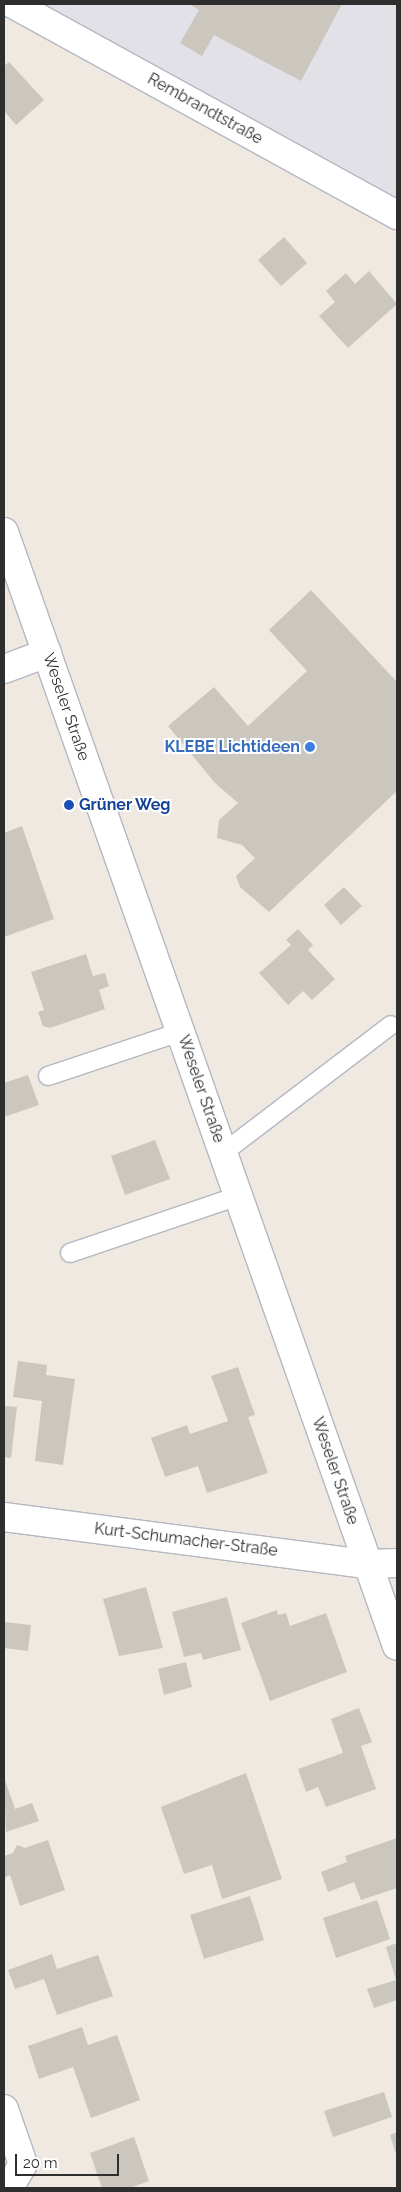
<!DOCTYPE html>
<html>
<head>
<meta charset="utf-8">
<style>
	body { margin:0 }
	#map { position:relative; width:401px; height:2192px; overflow:hidden; background:#efe9e1; font-family:Raleway,sans-serif }
	div>[style] { position:absolute }
	[style*='--x'] { left:calc(var(--x)*1px); top:calc(var(--y)*1px); width:calc(var(--w)*1px); rotate:calc(var(--a)*1deg) }
	.industrial>* { inset:0; background:#e3e1e8 }
	.building>* { inset:0; background:#cbc7bf }
	.roads { filter:drop-shadow(1px 0 #b4b7c1) drop-shadow(-1px 0 #b4b7c1) drop-shadow(0 1px #b4b7c1) drop-shadow(0 -1px #b4b7c1) }
	.lane>* { height:18px; margin:-9px; padding:0 9px; transform-origin:9px; border-radius:9px; background:#fff }
	.street>* { height:28px; margin:-14px; padding:0 14px; transform-origin:14px; border-radius:14px; background:#fff }
	.secondary>* { height:28px; margin:-14px; padding:0 14px; transform-origin:14px; border-radius:14px; background:#fff }
	.dots>* { width:14px; height:14px; translate:-50% -50%; box-sizing:border-box; border:2px solid #fff; border-radius:50% }
	span { translate:-50% -50%; white-space:nowrap; text-align:center; line-height:1.15; -webkit-text-stroke:4px #fff; paint-order:stroke }
	.street-label { font-size:16px; color:#2e2e2e }
	.shop-label { font-size:16px; color:#366cbe; font-weight:700 }
	.right { translate:-100% -50%; text-align:right }
	.transit-label { font-size:16px; color:#164399; font-weight:700 }
	.left { translate:0 -50%; text-align:left }
	.frame { position:absolute; inset:0; border:5px solid #2e2e2e; pointer-events:none }
	.scale { position:absolute; left:15px; top:2154px; width:104px; height:22px; box-sizing:border-box; border:2px solid #2e2e2e; border-top:0; padding-left:6px; font-size:15px; line-height:18px; white-space:nowrap; color:#2e2e2e; -webkit-text-stroke:4px #fff; paint-order:stroke }
</style>
</head>
<body>
<div id="map">
	<div class="industrial">
		<div style="clip-path:polygon(24px 4px,397px 4px,397px 203px)"></div>
	</div>
	<div class="building">
		<div style="clip-path:polygon(189px 4px,342px 4px,301px 81px,214px 35px,202px 56px,180px 43px,199px 10px)"></div>
		<div style="clip-path:polygon(9px 62px,44px 100px,16px 125px,4px 111px,4px 66px)"></div>
		<div style="clip-path:polygon(284px 237px,307px 263px,281px 286px,258px 260px)"></div>
		<div style="clip-path:polygon(369px 271px,397px 304px,348px 348px,319px 316px,335px 302px,326px 291px,346px 273px,355px 284px)"></div>
		<div style="clip-path:polygon(311px 590px,397px 682px,397px 791px,269px 912px,240px 887px,236px 876px,255px 858px,242px 845px,217px 838px,219px 820px,238px 803px,215px 783px,168px 726px,214px 687px,248px 726px,307px 671px,269px 630px)"></div>
		<div style="clip-path:polygon(22px 826px,54px 919px,4px 937px,4px 833px)"></div>
		<div style="clip-path:polygon(344px 887px,362px 906px,341px 925px,324px 905px)"></div>
		<div style="clip-path:polygon(298px 929px,313px 945px,308px 950px,335px 979px,312px 1000px,303px 991px,288px 1005px,259px 973px,291px 945px,286px 940px)"></div>
		<div style="clip-path:polygon(86px 954px,93px 976px,105px 973px,109px 986px,99px 990px,105px 1009px,50px 1028px,43px 1026px,38px 1012px,44px 1010px,31px 972px)"></div>
		<div style="clip-path:polygon(28px 1075px,39px 1105px,4px 1117px,4px 1083px)"></div>
		<div style="clip-path:polygon(155px 1140px,170px 1179px,125px 1195px,111px 1156px)"></div>
		<div style="clip-path:polygon(18px 1361px,47px 1365px,46px 1375px,75px 1379px,63px 1465px,35px 1461px,42px 1401px,13px 1397px)"></div>
		<div style="clip-path:polygon(238px 1367px,255px 1415px,248px 1417px,268px 1473px,207px 1493px,198px 1466px,165px 1477px,151px 1438px,187px 1425px,190px 1434px,228px 1421px,211px 1376px)"></div>
		<div style="clip-path:polygon(4px 1406px,17px 1407px,11px 1458px,4px 1457px)"></div>
		<div style="clip-path:polygon(146px 1587px,163px 1648px,119px 1656px,103px 1599px)"></div>
		<div style="clip-path:polygon(227px 1597px,241px 1650px,203px 1660px,201px 1653px,184px 1657px,172px 1612px)"></div>
		<div style="clip-path:polygon(277px 1610px,278px 1615px,286px 1613px,290px 1626px,326px 1613px,347px 1672px,270px 1701px,241px 1623px)"></div>
		<div style="clip-path:polygon(4px 1622px,31px 1625px,28px 1651px,4px 1648px)"></div>
		<div style="clip-path:polygon(186px 1662px,192px 1687px,164px 1695px,158px 1669px)"></div>
		<div style="clip-path:polygon(359px 1708px,372px 1742px,361px 1746px,376px 1789px,326px 1807px,318px 1787px,306px 1792px,298px 1769px,343px 1753px,331px 1719px)"></div>
		<div style="clip-path:polygon(246px 1773px,282px 1879px,222px 1899px,212px 1865px,184px 1874px,161px 1807px)"></div>
		<div style="clip-path:polygon(4px 1777px,15px 1809px,32px 1803px,39px 1821px,6px 1832px)"></div>
		<div style="clip-path:polygon(397px 1838px,397px 1888px,361px 1900px,354px 1882px,328px 1892px,321px 1872px,347px 1862px,345px 1856px)"></div>
		<div style="clip-path:polygon(48px 1840px,65px 1890px,20px 1906px,10px 1875px,4px 1878px,4px 1856px,13px 1853px,17px 1845px,25px 1848px)"></div>
		<div style="clip-path:polygon(250px 1896px,264px 1940px,204px 1959px,190px 1915px)"></div>
		<div style="clip-path:polygon(377px 1900px,390px 1939px,336px 1958px,323px 1918px)"></div>
		<div style="clip-path:polygon(397px 1943px,397px 2000px,374px 2008px,367px 1989px,396px 1980px,386px 1947px)"></div>
		<div style="clip-path:polygon(52px 1954px,57px 1969px,98px 1955px,113px 1996px,57px 2015px,44px 1979px,15px 1989px,8px 1970px)"></div>
		<div style="clip-path:polygon(82px 2027px,88px 2045px,117px 2035px,140px 2100px,91px 2118px,73px 2067px,39px 2079px,28px 2046px)"></div>
		<div style="clip-path:polygon(384px 2092px,392px 2117px,333px 2137px,324px 2111px)"></div>
		<div style="clip-path:polygon(397px 2132px,397px 2157px,390px 2135px)"></div>
		<div style="clip-path:polygon(134px 2137px,149px 2181px,130px 2188px,102px 2188px,90px 2153px)"></div>
	</div>
	<div class="roads">
		<div class="lane">
			<div style="--x:48;--y:1076;--w:139;--a:-18.4"></div>
			<div style="--x:223;--y:1153;--w:211;--a:-37.3"></div>
			<div style="--x:70;--y:1253;--w:177;--a:-18.7"></div>
		</div>
		<div class="street">
			<div style="--x:13;--y:4;--w:438;--a:28.8"></div>
			<div style="--x:4;--y:669;--w:46;--a:-20.4"></div>
			<div style="--x:368;--y:1564;--w:29;--a:-2"></div>
			<div style="--x:4;--y:2109;--w:58;--a:70.9"></div>
			<div style="--x:23;--y:2164;--w:28;--a:120"></div>
		</div>
		<div class="secondary">
			<div style="--x:4;--y:532;--w:1181;--a:70.57"></div>
			<div style="--x:4;--y:1517;--w:367;--a:7.4"></div>
		</div>
	</div>
	<div class="dots">
		<div style="left:310px;top:747px;background:#3f7fe0"></div>
		<div style="left:69px;top:805px;background:#1a4fb4"></div>
	</div>
	<div class="street-label">
		<span style="left:205px;top:109px;rotate:29deg">Rembrandtstraße</span>
		<span style="left:66px;top:707px;rotate:71deg">Weseler Straße</span>
		<span style="left:201px;top:1089px;rotate:71deg">Weseler Straße</span>
		<span style="left:335px;top:1471px;rotate:71deg">Weseler Straße</span>
		<span style="left:186px;top:1540px;rotate:7deg">Kurt-Schumacher-Straße</span>
	</div>
	<div class="shop-label">
		<span class="right" style="left:300px;top:747px">KLEBE Lichtideen</span>
	</div>
	<div class="transit-label">
		<span class="left" style="left:79px;top:805px">Grüner Weg</span>
	</div>
	<div class="frame"></div>
	<div class="scale">20 m</div>
</div>
</body>
</html>
